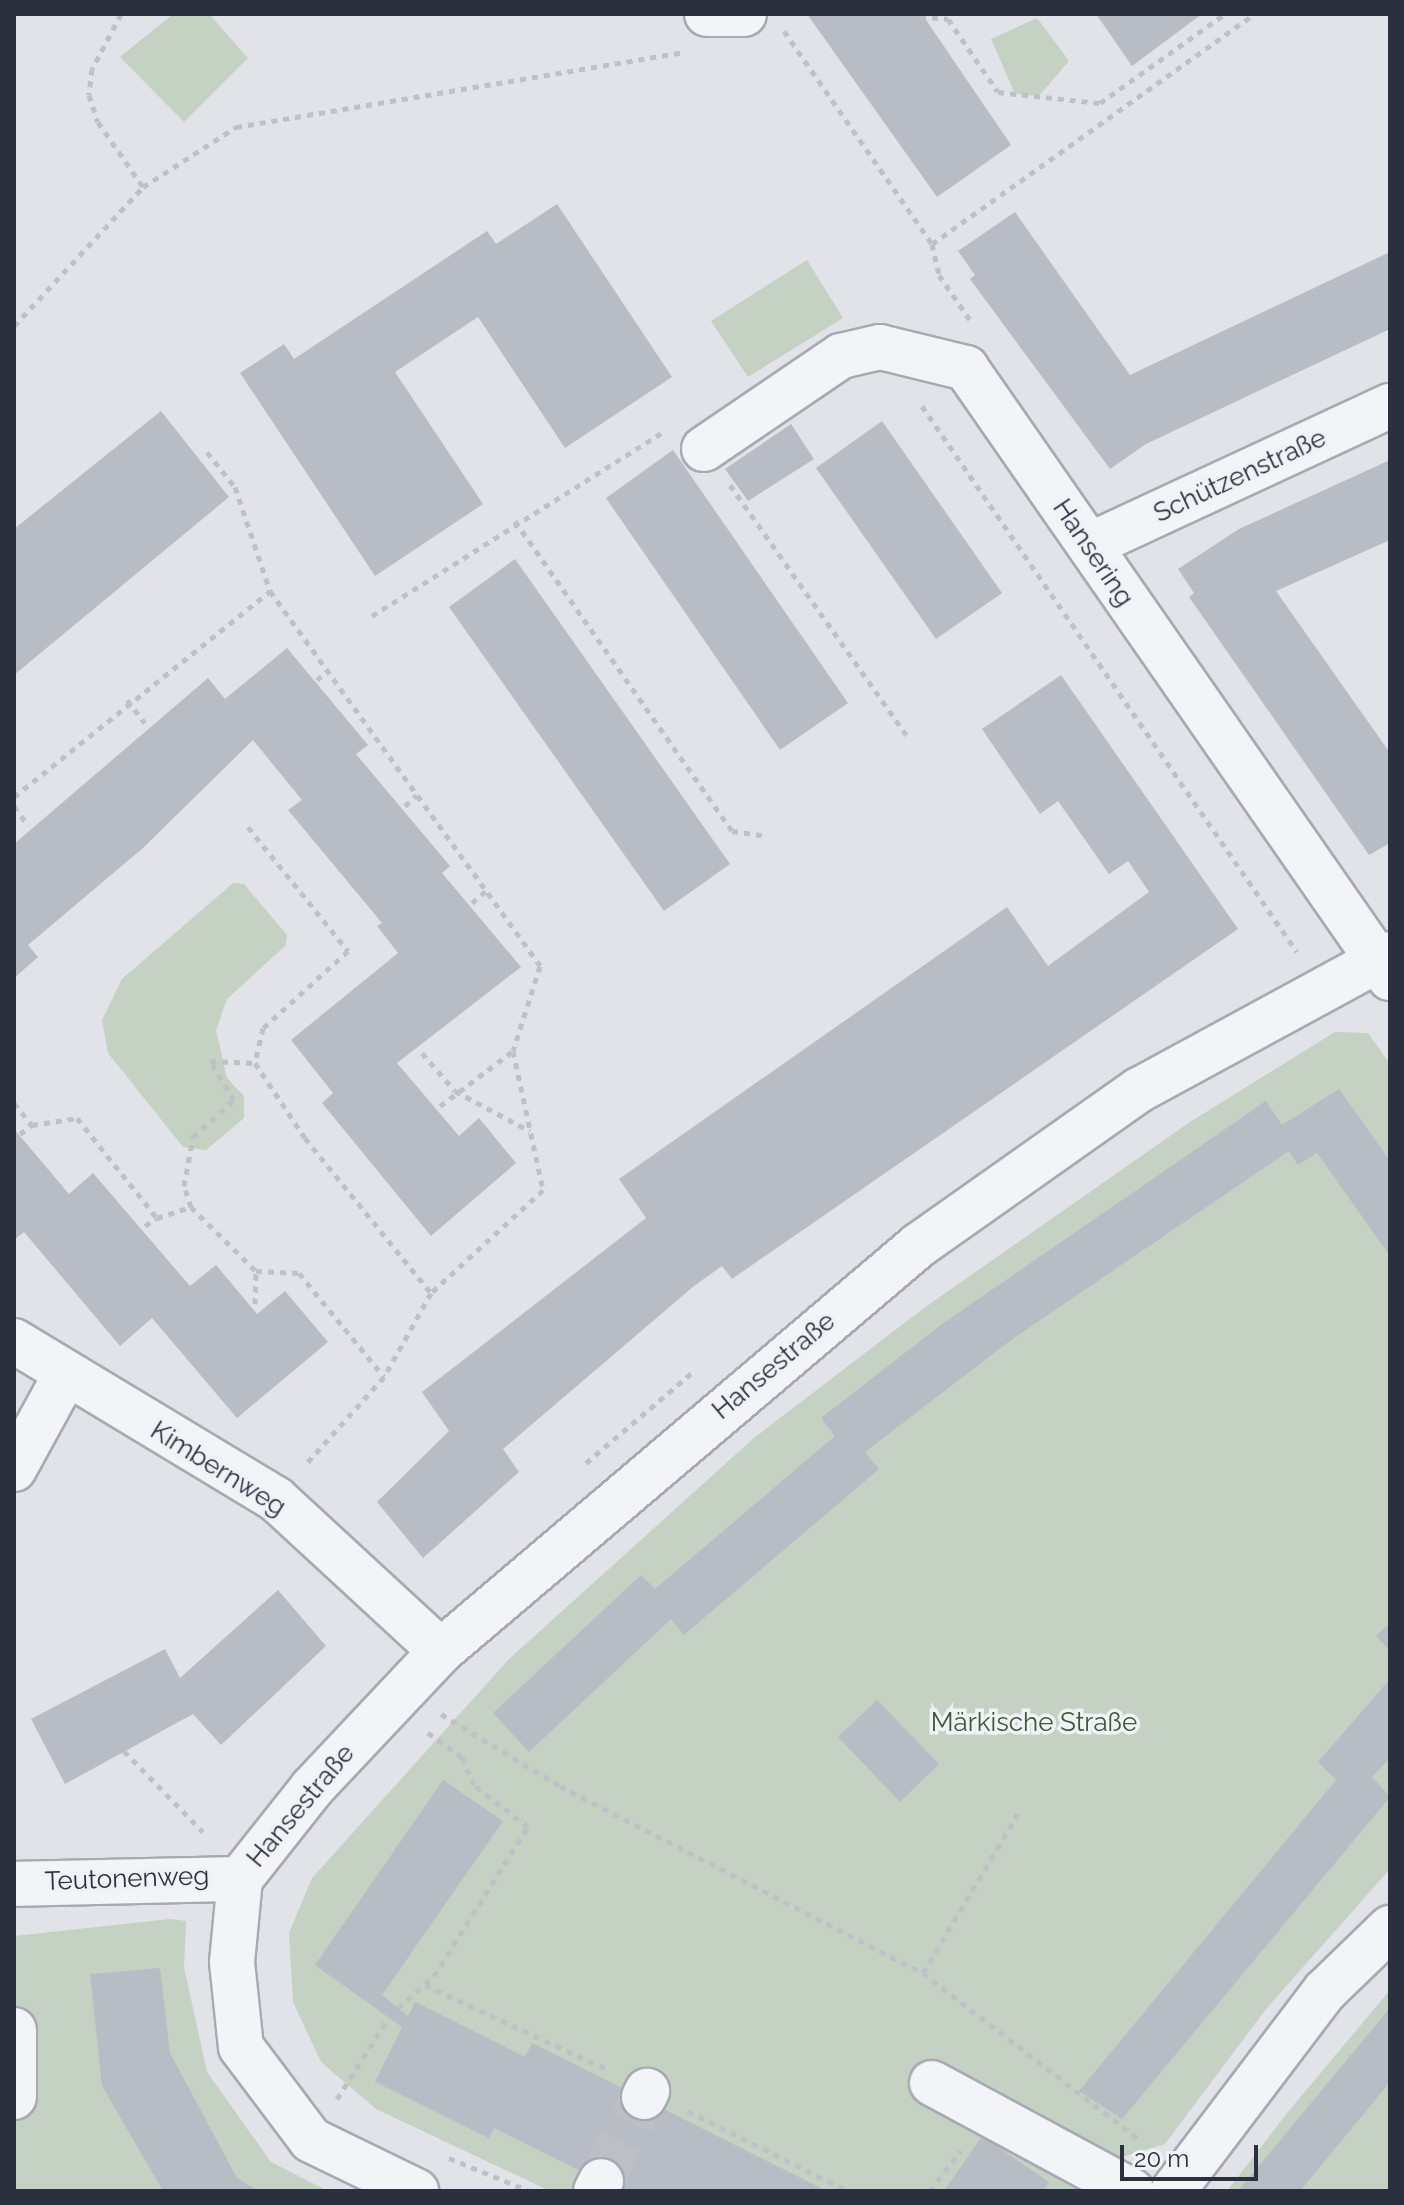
<!DOCTYPE html>
<html>
<head>
<meta charset="utf-8">
<style>
	body { margin:0 }
	#map { position:relative; width:1404px; height:2205px; overflow:hidden; background:#e1e3e8; font-family:Raleway,sans-serif }
	div>[style] { position:absolute }
	[style*='--x'] { left:calc(var(--x)*1px); top:calc(var(--y)*1px); width:calc(var(--w)*1px); rotate:calc(var(--a)*1deg) }
	.green>* { inset:0; background:#c5d1c3 }
	.building>* { inset:0; background:#b8bcc5 }
	.minor-tunnel>* { height:44px; margin-top:-22px; transform-origin:0; background:repeating-linear-gradient(90deg,#bdbfc6 0 44px,transparent 0 66px) }
	.path>* { height:5px; margin-top:-2.5px; transform-origin:0; background:repeating-linear-gradient(90deg,#bfc1c7 0 6px,transparent 0 12px) }
	.roads { filter:drop-shadow(2px 0 #a7aab2) drop-shadow(-2px 0 #a7aab2) drop-shadow(0 2px #a7aab2) drop-shadow(0 -2px #a7aab2) }
	.minor>* { height:44px; margin:-22px; padding:0 22px; transform-origin:22px; border-radius:22px; background:#f3f4f7 }
	span { translate:-50% -50%; white-space:nowrap; text-align:center; line-height:1.15; -webkit-text-stroke:7px #f0f2f6; paint-order:stroke }
	.street-label { font-size:26px; color:#2b303f }
	.park-label { font-size:26px; color:#3c5939 }
	.frame { position:absolute; inset:0; border:16px solid #2b303f; pointer-events:none }
	.scale { position:absolute; left:1120px; top:2145px; width:138px; height:36px; box-sizing:border-box; border:4px solid #2b303f; border-top:0; padding-left:10px; font-size:24px; line-height:28px; white-space:nowrap; color:#2b303f; -webkit-text-stroke:6px #f0f2f6; paint-order:stroke }
</style>
</head>
<body>
<div id="map">
	<div class="green">
		<div style="clip-path:polygon(173px 14px,209px 14px,248px 58px,184px 122px,120px 57px)"></div>
		<div style="clip-path:polygon(1037px 18px,1069px 61px,1039px 96px,1015px 94px,991px 39px)"></div>
		<div style="clip-path:polygon(807px 260px,843px 318px,748px 377px,711px 321px)"></div>
		<div style="clip-path:polygon(233px 883px,244px 884px,287px 935px,286px 945px,227px 999px,216px 1030px,227px 1078px,244px 1096px,244px 1118px,206px 1150px,183px 1147px,108px 1053px,102px 1020px,122px 979px)"></div>
		<div style="clip-path:polygon(1335px 1032px,1368px 1033px,1390px 1064px,1390px 1869px,1266px 2009px,1165px 2144px,1116px 2159px,1096px 2191px,550px 2191px,376px 2109px,321px 2062px,293px 2002px,289px 1933px,312px 1878px,509px 1659px,755px 1437px,924px 1308px,1190px 1122px)"></div>
		<div style="clip-path:polygon(170px 1919px,186px 1921px,184px 1967px,207px 2072px,271px 2162px,328px 2191px,14px 2191px,14px 1936px)"></div>
		<div style="clip-path:polygon(1390px 1990px,1390px 2191px,1227px 2191px,1288px 2112px)"></div>
	</div>
	<div class="building">
		<div style="clip-path:polygon(807px 14px,922px 14px,1011px 145px,937px 197px)"></div>
		<div style="clip-path:polygon(1096px 14px,1202px 14px,1132px 66px)"></div>
		<div style="clip-path:polygon(557px 204px,672px 377px,565px 448px,478px 317px,395px 372px,483px 504px,375px 576px,240px 373px,284px 344px,294px 359px,487px 231px,496px 244px)"></div>
		<div style="clip-path:polygon(1015px 212px,1130px 375px,1390px 252px,1390px 329px,1146px 444px,1110px 469px,970px 279px,975px 275px,958px 251px)"></div>
		<div style="clip-path:polygon(161px 411px,229px 497px,14px 675px,14px 529px)"></div>
		<div style="clip-path:polygon(882px 421px,1002px 593px,936px 639px,816px 468px)"></div>
		<div style="clip-path:polygon(791px 424px,814px 459px,748px 501px,725px 469px)"></div>
		<div style="clip-path:polygon(673px 450px,848px 703px,780px 750px,606px 498px)"></div>
		<div style="clip-path:polygon(1390px 460px,1390px 540px,1276px 591px,1390px 753px,1390px 843px,1369px 855px,1189px 597px,1194px 593px,1178px 569px,1239px 529px)"></div>
		<div style="clip-path:polygon(515px 559px,730px 864px,664px 911px,449px 607px)"></div>
		<div style="clip-path:polygon(287px 648px,368px 745px,356px 754px,450px 866px,442px 873px,521px 967px,397px 1063px,459px 1136px,479px 1118px,516px 1163px,431px 1236px,322px 1103px,333px 1093px,291px 1040px,398px 953px,377px 926px,382px 923px,288px 810px,302px 800px,253px 740px,143px 848px,28px 945px,38px 957px,14px 978px,14px 844px,208px 678px,225px 699px)"></div>
		<div style="clip-path:polygon(1061px 675px,1238px 929px,732px 1279px,722px 1266px,694px 1286px,503px 1449px,519px 1472px,423px 1558px,377px 1502px,449px 1431px,422px 1392px,646px 1218px,619px 1179px,1007px 907px,1048px 966px,1149px 892px,1128px 861px,1109px 874px,1058px 801px,1040px 814px,982px 729px)"></div>
		<div style="clip-path:polygon(1339px 1089px,1390px 1161px,1390px 1256px,1317px 1153px,1298px 1165px,1289px 1151px,1011px 1340px,865px 1452px,879px 1469px,684px 1635px,671px 1619px,529px 1752px,493px 1713px,641px 1575px,655px 1589px,835px 1436px,821px 1418px,942px 1324px,1266px 1101px,1282px 1125px)"></div>
		<div style="clip-path:polygon(14px 1129px,69px 1194px,93px 1173px,190px 1286px,216px 1265px,257px 1314px,285px 1291px,328px 1342px,237px 1418px,152px 1318px,120px 1346px,24px 1232px,14px 1240px)"></div>
		<div style="clip-path:polygon(278px 1590px,326px 1646px,221px 1745px,193px 1714px,65px 1784px,31px 1719px,165px 1649px,180px 1678px)"></div>
		<div style="clip-path:polygon(1390px 1623px,1390px 1651px,1376px 1636px)"></div>
		<div style="clip-path:polygon(1390px 1679px,1390px 1758px,1372px 1777px,1390px 1797px,1122px 2119px,1079px 2091px,1336px 1780px,1318px 1762px)"></div>
		<div style="clip-path:polygon(877px 1700px,939px 1764px,900px 1802px,838px 1737px)"></div>
		<div style="clip-path:polygon(443px 1780px,503px 1821px,382px 1995px,408px 2016px,415px 2002px,525px 2057px,532px 2043px,827px 2191px,621px 2191px,494px 2128px,489px 2138px,375px 2082px,402px 2027px,315px 1965px)"></div>
		<div style="clip-path:polygon(160px 1968px,170px 2053px,237px 2178px,258px 2191px,163px 2191px,102px 2086px,90px 1974px)"></div>
		<div style="clip-path:polygon(1390px 2008px,1390px 2082px,1300px 2191px,1238px 2191px)"></div>
		<div style="clip-path:polygon(982px 2136px,1049px 2182px,1043px 2191px,944px 2191px)"></div>
	</div>
	<div class="minor-tunnel">
		<div style="--x:601;--y:2181;--w:94;--a:-62.9"></div>
	</div>
	<div class="path">
		<div style="--x:121;--y:14;--w:62;--a:117.8"></div>
		<div style="--x:92;--y:69;--w:26;--a:97"></div>
		<div style="--x:89;--y:95;--w:28;--a:72"></div>
		<div style="--x:98;--y:122;--w:79;--a:55.3"></div>
		<div style="--x:920;--y:16;--w:28;--a:6"></div>
		<div style="--x:948;--y:19;--w:88;--a:55.6"></div>
		<div style="--x:998;--y:92;--w:103;--a:6.2"></div>
		<div style="--x:1100;--y:103;--w:153;--a:-35.5"></div>
		<div style="--x:784;--y:31;--w:259;--a:55.2"></div>
		<div style="--x:932;--y:244;--w:32;--a:77"></div>
		<div style="--x:939;--y:275;--w:55;--a:55.4"></div>
		<div style="--x:932;--y:244;--w:396;--a:-35.5"></div>
		<div style="--x:14;--y:326;--w:190;--a:-47.1"></div>
		<div style="--x:143;--y:187;--w:111;--a:-32.8"></div>
		<div style="--x:236;--y:127;--w:453;--a:-9.5"></div>
		<div style="--x:922;--y:406;--w:662;--a:55.52"></div>
		<div style="--x:207;--y:452;--w:45;--a:51.3"></div>
		<div style="--x:235;--y:487;--w:110;--a:71.4"></div>
		<div style="--x:730;--y:485;--w:307;--a:54.8"></div>
		<div style="--x:515;--y:521;--w:378;--a:55"></div>
		<div style="--x:732;--y:831;--w:30;--a:8"></div>
		<div style="--x:372;--y:616;--w:342;--a:-32.3"></div>
		<div style="--x:317;--y:680;--w:13;--a:-42"></div>
		<div style="--x:127;--y:700;--w:29;--a:52"></div>
		<div style="--x:14;--y:797;--w:329;--a:-38.8"></div>
		<div style="--x:270;--y:591;--w:462;--a:54.2"></div>
		<div style="--x:540;--y:966;--w:89;--a:107.6"></div>
		<div style="--x:513;--y:1051;--w:142;--a:77.8"></div>
		<div style="--x:543;--y:1190;--w:152;--a:137.4"></div>
		<div style="--x:431;--y:1293;--w:96;--a:119.2"></div>
		<div style="--x:384;--y:1377;--w:117;--a:131.9"></div>
		<div style="--x:14;--y:806;--w:24;--a:54"></div>
		<div style="--x:405;--y:806;--w:16;--a:-43"></div>
		<div style="--x:248;--y:827;--w:159;--a:51.1"></div>
		<div style="--x:348;--y:951;--w:115;--a:137.8"></div>
		<div style="--x:263;--y:1028;--w:36;--a:103"></div>
		<div style="--x:255;--y:1063;--w:90;--a:56.3"></div>
		<div style="--x:305;--y:1138;--w:200;--a:50.9"></div>
		<div style="--x:472;--y:903;--w:18;--a:-41"></div>
		<div style="--x:422;--y:1053;--w:50;--a:49"></div>
		<div style="--x:455;--y:1091;--w:85;--a:28.1"></div>
		<div style="--x:14;--y:1103;--w:28;--a:51"></div>
		<div style="--x:32;--y:1125;--w:46;--a:-8.8"></div>
		<div style="--x:77;--y:1118;--w:128;--a:51.3"></div>
		<div style="--x:157;--y:1218;--w:36;--a:-18"></div>
		<div style="--x:191;--y:1207;--w:91;--a:44.6"></div>
		<div style="--x:256;--y:1271;--w:43;--a:2.7"></div>
		<div style="--x:299;--y:1273;--w:134;--a:50.7"></div>
		<div style="--x:440;--y:1106;--w:91;--a:-37"></div>
		<div style="--x:20;--y:1134;--w:15;--a:-37"></div>
		<div style="--x:191;--y:1207;--w:22;--a:-108"></div>
		<div style="--x:184;--y:1186;--w:50;--a:-79.6"></div>
		<div style="--x:193;--y:1137;--w:55;--a:-42.1"></div>
		<div style="--x:234;--y:1100;--w:46;--a:-121.6"></div>
		<div style="--x:210;--y:1061;--w:45;--a:2.5"></div>
		<div style="--x:145;--y:1226;--w:14;--a:-34"></div>
		<div style="--x:255;--y:1304;--w:33;--a:-88"></div>
		<div style="--x:586;--y:1463;--w:142;--a:-40.4"></div>
		<div style="--x:441;--y:1714;--w:139;--a:31.2"></div>
		<div style="--x:560;--y:1786;--w:408;--a:27.3"></div>
		<div style="--x:923;--y:1973;--w:270;--a:37.6"></div>
		<div style="--x:124;--y:1751;--w:113;--a:45.7"></div>
		<div style="--x:923;--y:1973;--w:187;--a:-59.2"></div>
		<div style="--x:425;--y:1985;--w:202;--a:24.9"></div>
		<div style="--x:398;--y:2008;--w:48;--a:-41.6"></div>
		<div style="--x:434;--y:1976;--w:176;--a:-57.8"></div>
		<div style="--x:528;--y:1827;--w:68;--a:-142.1"></div>
		<div style="--x:474;--y:1785;--w:30;--a:-113"></div>
		<div style="--x:462;--y:1757;--w:43;--a:-144.5"></div>
		<div style="--x:337;--y:2099;--w:97;--a:-57.6"></div>
		<div style="--x:688;--y:2111;--w:179;--a:26.6"></div>
		<div style="--x:449;--y:2158;--w:87;--a:22.4"></div>
		<div style="--x:930;--y:2191;--w:51;--a:-52.9"></div>
	</div>
	<div class="roads">
		<div class="minor">
			<div style="--x:707;--y:14;--w:37;--a:0"></div>
			<div style="--x:704;--y:449;--w:166;--a:-34.2"></div>
			<div style="--x:841;--y:356;--w:40;--a:-13"></div>
			<div style="--x:880;--y:347;--w:89;--a:13.7"></div>
			<div style="--x:966;--y:368;--w:743;--a:55.2"></div>
			<div style="--x:1090;--y:545;--w:331;--a:-24.9"></div>
			<div style="--x:14;--y:1341;--w:306;--a:31.1"></div>
			<div style="--x:276;--y:1499;--w:224;--a:42.7"></div>
			<div style="--x:14;--y:1469;--w:106;--a:-61.3"></div>
			<div style="--x:240;--y:1879;--w:116;--a:-51.6"></div>
			<div style="--x:312;--y:1788;--w:188;--a:-46.7"></div>
			<div style="--x:441;--y:1651;--w:627;--a:-40.34"></div>
			<div style="--x:919;--y:1245;--w:269;--a:-35.2"></div>
			<div style="--x:1139;--y:1090;--w:285;--a:-28.5"></div>
			<div style="--x:240;--y:1879;--w:83;--a:95.5"></div>
			<div style="--x:232;--y:1962;--w:85;--a:84"></div>
			<div style="--x:241;--y:2047;--w:116;--a:53"></div>
			<div style="--x:311;--y:2140;--w:117;--a:25.9"></div>
			<div style="--x:14;--y:1884;--w:226;--a:-1.3"></div>
			<div style="--x:14;--y:2030;--w:67;--a:90"></div>
			<div style="--x:932;--y:2083;--w:227;--a:28.4"></div>
			<div style="--x:644;--y:2097;--w:7;--a:-63"></div>
			<div style="--x:596;--y:2191;--w:11;--a:-63"></div>
			<div style="--x:1173;--y:2191;--w:251;--a:-52.8"></div>
			<div style="--x:1325;--y:1991;--w:91;--a:-44.1"></div>
		</div>
	</div>
	<div class="street-label">
		<span style="left:1240px;top:476px;rotate:-25deg">Schützenstraße</span>
		<span style="left:1093px;top:553px;rotate:56deg">Hansering</span>
		<span style="left:774px;top:1366px;rotate:-40deg">Hansestraße</span>
		<span style="left:218px;top:1469px;rotate:32deg">Kimbernweg</span>
		<span style="left:301px;top:1806px;rotate:-50deg">Hansestraße</span>
		<span style="left:127px;top:1879px;rotate:-2deg">Teutonenweg</span>
	</div>
	<div class="park-label">
		<span style="left:1034px;top:1723px">Märkische Straße</span>
	</div>
	<div class="frame"></div>
	<div class="scale">20 m</div>
</div>
</body>
</html>
